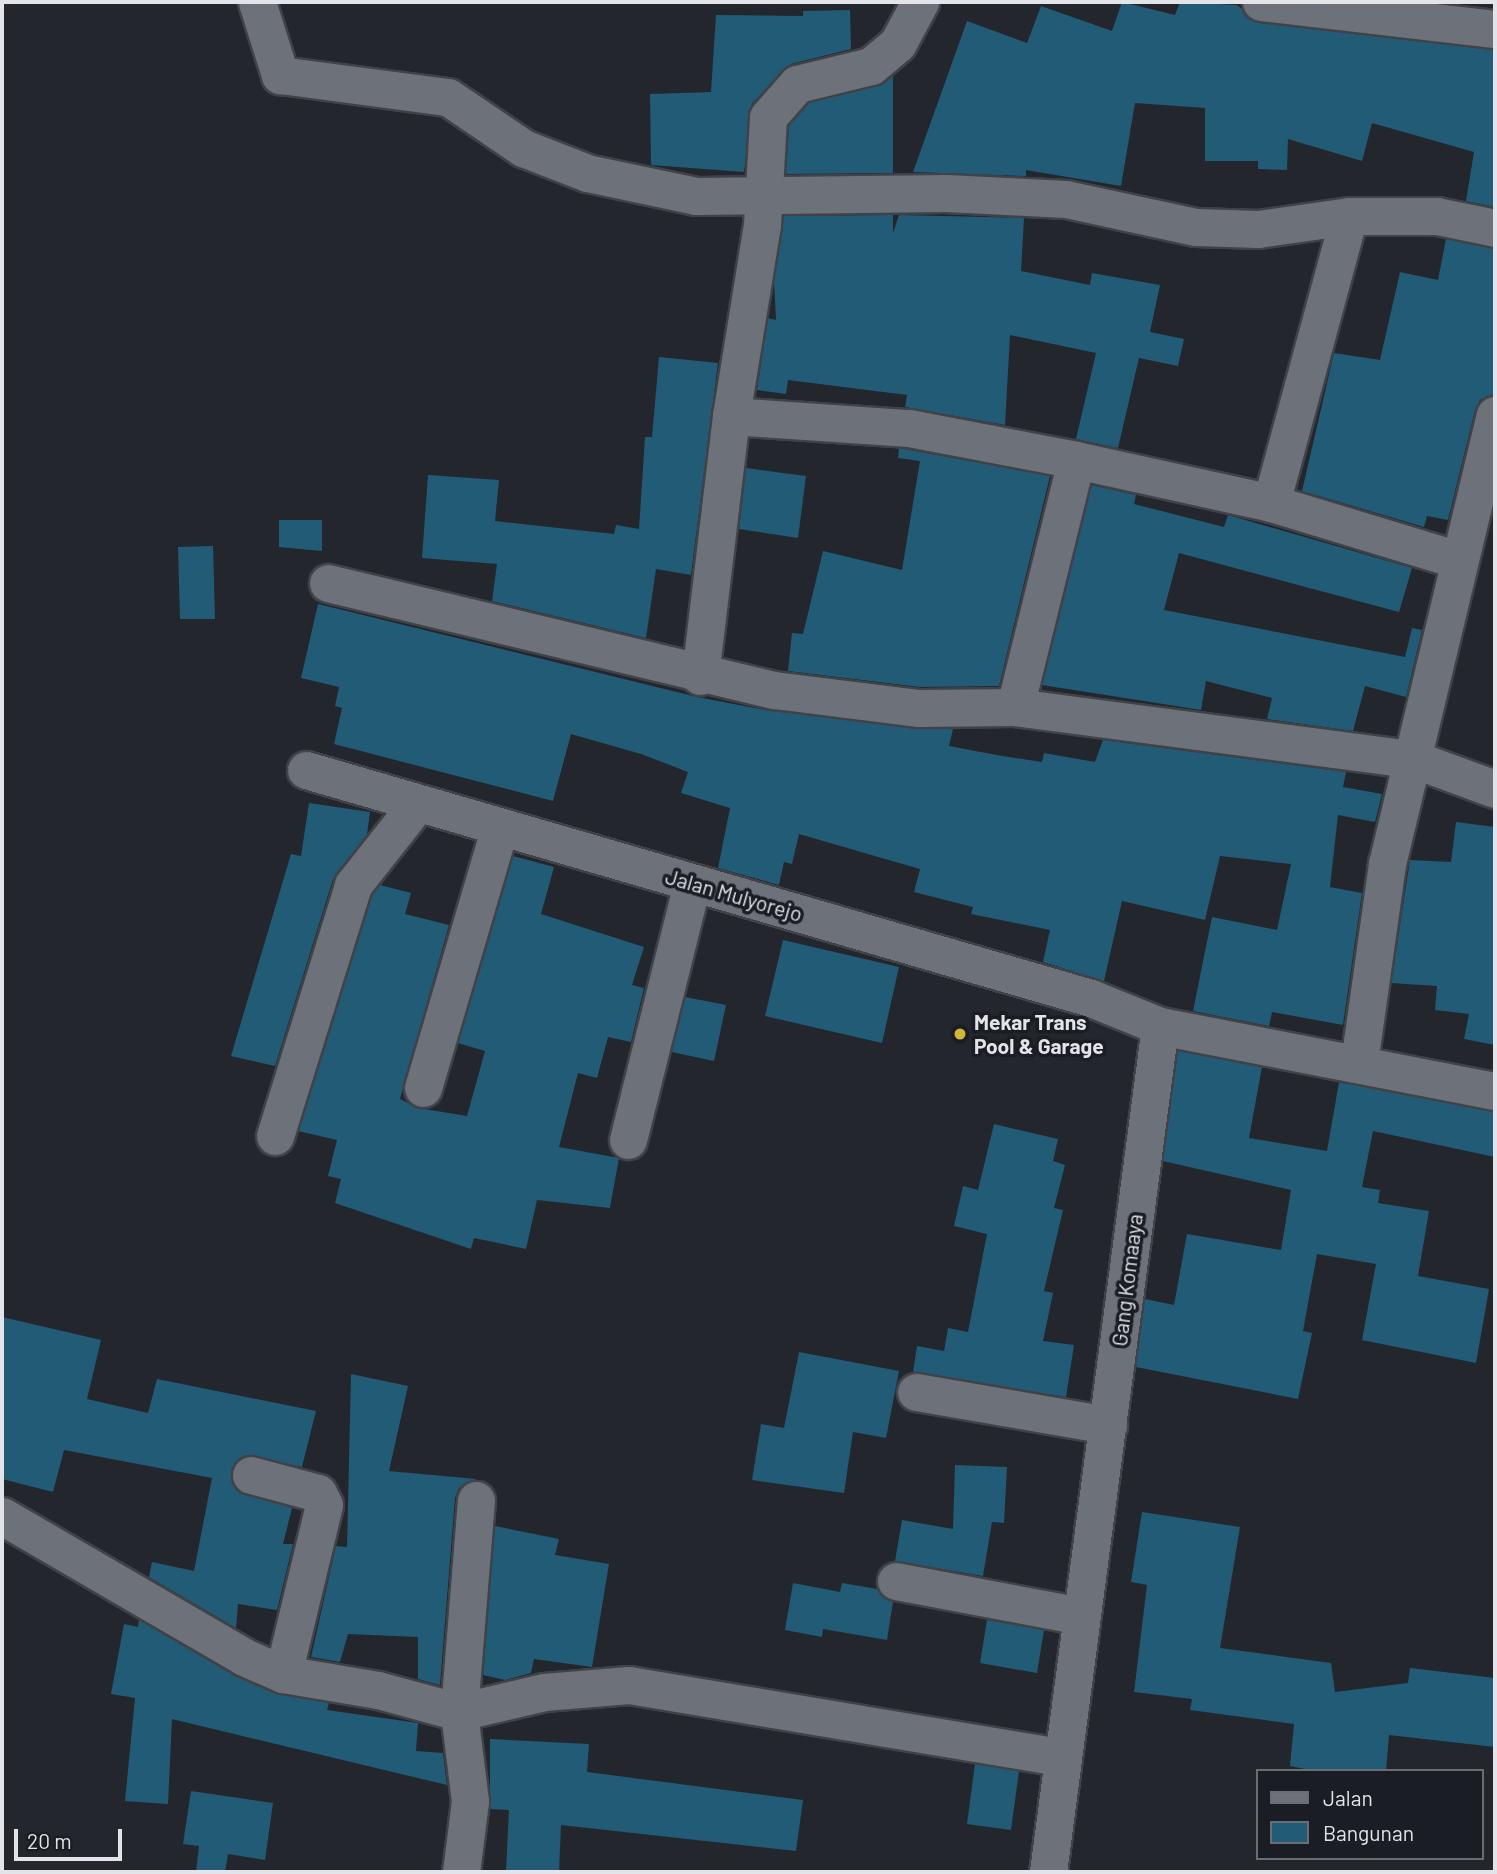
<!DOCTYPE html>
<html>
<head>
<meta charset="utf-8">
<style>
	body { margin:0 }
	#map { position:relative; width:1497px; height:1874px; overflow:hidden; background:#23272d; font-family:Barlow,sans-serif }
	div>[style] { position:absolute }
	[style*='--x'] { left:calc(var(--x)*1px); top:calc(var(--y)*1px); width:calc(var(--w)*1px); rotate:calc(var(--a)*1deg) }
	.building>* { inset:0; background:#215b76 }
	.roads { filter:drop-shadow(2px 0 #404248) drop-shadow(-2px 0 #404248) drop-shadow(0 2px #404248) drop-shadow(0 -2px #404248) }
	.street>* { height:37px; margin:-18.5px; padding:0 18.5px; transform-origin:18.5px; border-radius:18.5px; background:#6d7179 }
	.dots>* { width:19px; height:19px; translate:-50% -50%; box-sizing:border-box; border:4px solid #1a1d23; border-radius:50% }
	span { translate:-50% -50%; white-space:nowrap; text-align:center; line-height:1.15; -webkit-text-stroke:7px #1a1d23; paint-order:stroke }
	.street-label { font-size:21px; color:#e2e4e9 }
	.poi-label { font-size:21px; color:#e2e4e9; font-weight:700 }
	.left { translate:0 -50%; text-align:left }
	.frame { position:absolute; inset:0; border:4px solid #e2e4e9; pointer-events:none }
	.legend { position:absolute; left:1256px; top:1769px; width:228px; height:91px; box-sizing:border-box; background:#1a1d23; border:2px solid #6a6d72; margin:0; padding:9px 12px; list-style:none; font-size:21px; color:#e2e4e9 }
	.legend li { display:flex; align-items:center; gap:14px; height:35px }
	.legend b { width:35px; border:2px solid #6a6d72 }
	.scale { position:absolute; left:14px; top:1829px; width:108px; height:32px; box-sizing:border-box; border:4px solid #e2e4e9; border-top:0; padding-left:9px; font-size:21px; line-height:24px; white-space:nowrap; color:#e2e4e9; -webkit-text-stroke:5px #1a1d23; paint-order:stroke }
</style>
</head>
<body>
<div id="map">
	<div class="building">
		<div style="clip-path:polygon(1122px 2px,1175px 15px,1180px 2px,1237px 5px,1259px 23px,1495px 50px,1495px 207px,1466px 201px,1474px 152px,1372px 123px,1362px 161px,1288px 139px,1287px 170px,1258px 169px,1258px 161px,1205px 161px,1205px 108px,1135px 103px,1121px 186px,1026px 170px,1026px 176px,913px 172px,967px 21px,1027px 43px,1041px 6px,1112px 31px)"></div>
		<div style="clip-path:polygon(850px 10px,851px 49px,791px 64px,752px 103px,744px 172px,651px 165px,650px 94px,711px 92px,716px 15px,803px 16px,803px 11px)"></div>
		<div style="clip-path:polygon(893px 75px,893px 173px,786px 174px,789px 125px,808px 103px,876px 86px)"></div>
		<div style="clip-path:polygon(893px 215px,893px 233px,899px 215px,1024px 218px,1021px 271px,1090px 285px,1092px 273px,1160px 285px,1150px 332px,1184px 339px,1178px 366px,1139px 358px,1118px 448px,1076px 439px,1096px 353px,1010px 335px,1005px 425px,905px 407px,907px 395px,788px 380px,786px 394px,757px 390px,768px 318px,776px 320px,774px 280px,784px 216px)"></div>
		<div style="clip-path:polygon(1446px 239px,1495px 248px,1495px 394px,1480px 400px,1475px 410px,1448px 520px,1427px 516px,1424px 527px,1302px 491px,1334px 353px,1380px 360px,1400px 272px,1438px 280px)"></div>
		<div style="clip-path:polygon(659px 357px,718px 363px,691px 575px,656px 569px,646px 638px,492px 601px,497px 564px,422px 558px,428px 475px,499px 480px,495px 521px,614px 534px,616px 525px,639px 529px,645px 437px,652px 437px)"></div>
		<div style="clip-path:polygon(899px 448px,1050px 476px,999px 686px,920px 687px,788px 671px,792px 633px,803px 634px,823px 551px,902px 570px,920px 461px,898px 458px)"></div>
		<div style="clip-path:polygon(746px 468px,806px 476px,798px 538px,739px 529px)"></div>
		<div style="clip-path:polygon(1091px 485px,1136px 495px,1134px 504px,1224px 527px,1228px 515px,1412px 568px,1399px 612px,1179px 553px,1164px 610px,1405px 657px,1412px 628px,1422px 630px,1406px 697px,1365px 686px,1353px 731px,1267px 719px,1272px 698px,1206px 681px,1201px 710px,1042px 685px)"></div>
		<div style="clip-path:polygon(279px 520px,322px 520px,322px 551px,279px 547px)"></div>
		<div style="clip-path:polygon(213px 546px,215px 619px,180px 619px,178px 547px)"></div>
		<div style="clip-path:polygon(318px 604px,697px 697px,771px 711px,953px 729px,949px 746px,1002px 756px,1042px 762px,1044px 753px,1095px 762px,1103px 740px,1346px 772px,1343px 787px,1382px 794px,1375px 822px,1338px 815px,1330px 887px,1362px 893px,1343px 1025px,1272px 1012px,1269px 1026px,1193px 1011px,1212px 917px,1277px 930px,1291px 864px,1220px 856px,1205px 920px,1122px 901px,1104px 981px,1043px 962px,1050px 930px,971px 914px,973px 907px,914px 892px,920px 869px,799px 834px,792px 864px,784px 862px,779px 885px,718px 868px,730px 808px,681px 793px,688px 772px,641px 754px,571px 734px,553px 801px,334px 744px,342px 708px,335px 706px,339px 687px,301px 678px)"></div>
		<div style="clip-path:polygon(309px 803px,370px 812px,367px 834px,333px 879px,275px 1066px,231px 1056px,291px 854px,301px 856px)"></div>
		<div style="clip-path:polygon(1456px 822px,1495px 827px,1495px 1045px,1464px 1039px,1469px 1014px,1435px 1010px,1437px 986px,1391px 983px,1410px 860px,1451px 862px)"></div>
		<div style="clip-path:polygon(513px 856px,554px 867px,541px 914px,644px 947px,632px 985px,644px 988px,631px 1042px,608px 1037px,597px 1078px,578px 1073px,559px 1147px,619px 1158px,610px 1208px,537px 1200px,526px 1249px,474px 1238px,471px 1249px,335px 1203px,341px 1179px,328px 1176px,337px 1140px,298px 1131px,372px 895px,380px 885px,411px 893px,405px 914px,449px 925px,400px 1099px,418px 1108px,467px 1116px,485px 1051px,458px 1043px)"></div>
		<div style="clip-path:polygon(783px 940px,899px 967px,882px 1043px,765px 1016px)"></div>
		<div style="clip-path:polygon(685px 997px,726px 1005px,714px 1061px,672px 1052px)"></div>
		<div style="clip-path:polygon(1178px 1051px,1262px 1067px,1249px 1138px,1327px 1151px,1339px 1082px,1495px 1111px,1495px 1157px,1373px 1131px,1362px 1187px,1380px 1190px,1378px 1203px,1429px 1211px,1418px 1276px,1489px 1289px,1476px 1363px,1362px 1340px,1376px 1264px,1317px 1254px,1303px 1331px,1312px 1333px,1298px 1399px,1136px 1367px,1145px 1299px,1174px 1305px,1187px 1234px,1281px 1250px,1291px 1190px,1163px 1161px)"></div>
		<div style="clip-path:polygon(994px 1124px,1058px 1139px,1053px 1161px,1065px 1165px,1054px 1208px,1063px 1210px,1044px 1291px,1053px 1293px,1043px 1341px,1074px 1345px,1066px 1397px,913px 1372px,917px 1346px,944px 1351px,948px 1328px,968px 1332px,987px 1234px,954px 1226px,963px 1186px,978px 1190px)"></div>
		<div style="clip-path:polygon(2px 1317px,101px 1340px,87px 1399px,148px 1413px,157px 1379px,316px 1411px,302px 1467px,246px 1455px,231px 1470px,237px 1490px,292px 1508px,283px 1544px,293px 1544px,277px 1610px,238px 1604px,236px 1628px,149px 1577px,152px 1562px,194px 1571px,212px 1478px,64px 1450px,53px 1492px,2px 1479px)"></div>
		<div style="clip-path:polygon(799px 1352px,899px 1371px,886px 1438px,853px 1432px,844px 1493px,752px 1480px,761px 1424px,784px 1428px)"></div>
		<div style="clip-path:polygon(351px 1374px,408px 1386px,389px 1471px,476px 1479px,459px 1488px,455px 1498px,440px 1685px,418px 1679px,418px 1637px,348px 1634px,340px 1662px,311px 1657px,336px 1546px,347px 1547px)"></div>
		<div style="clip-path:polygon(955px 1465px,1007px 1467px,1004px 1523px,992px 1522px,983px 1576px,895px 1561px,902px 1520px,953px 1529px)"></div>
		<div style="clip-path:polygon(1142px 1512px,1240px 1527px,1220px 1648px,1331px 1663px,1335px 1692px,1408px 1683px,1410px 1668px,1495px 1678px,1495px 1747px,1389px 1735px,1386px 1771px,1315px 1771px,1290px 1766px,1294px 1724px,1190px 1710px,1192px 1699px,1134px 1692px,1147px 1585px,1131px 1582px)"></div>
		<div style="clip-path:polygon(495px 1526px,559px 1539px,555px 1555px,609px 1564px,592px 1667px,534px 1659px,531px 1673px,505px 1680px,483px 1675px)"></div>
		<div style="clip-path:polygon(793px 1583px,840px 1592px,842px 1583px,877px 1589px,893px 1602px,887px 1640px,823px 1629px,822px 1637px,785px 1630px)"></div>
		<div style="clip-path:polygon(139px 1620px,275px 1693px,329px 1703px,327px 1710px,418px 1723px,416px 1751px,443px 1753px,447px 1785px,172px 1719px,168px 1804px,125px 1801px,135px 1698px,111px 1694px,124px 1624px,138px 1627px)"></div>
		<div style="clip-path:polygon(987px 1620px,1044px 1630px,1037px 1673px,980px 1663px)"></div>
		<div style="clip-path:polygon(490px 1739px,589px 1744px,587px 1772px,803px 1800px,796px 1851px,561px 1825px,559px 1872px,506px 1871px,509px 1810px,490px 1809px)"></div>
		<div style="clip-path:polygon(975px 1764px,1019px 1771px,1011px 1830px,967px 1824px)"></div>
		<div style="clip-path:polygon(191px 1791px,273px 1803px,265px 1860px,228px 1854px,225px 1872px,196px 1872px,199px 1846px,183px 1844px)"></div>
	</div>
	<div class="roads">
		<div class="street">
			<div style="--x:257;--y:2;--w:77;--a:72.5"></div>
			<div style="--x:280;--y:75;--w:169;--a:7.5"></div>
			<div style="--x:448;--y:97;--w:91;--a:34.2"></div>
			<div style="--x:523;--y:148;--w:69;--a:21.3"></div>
			<div style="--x:587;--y:173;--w:111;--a:11.9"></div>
			<div style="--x:696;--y:196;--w:250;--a:-0.7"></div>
			<div style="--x:946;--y:193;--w:120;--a:2.9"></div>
			<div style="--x:1066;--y:199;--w:133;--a:12.2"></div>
			<div style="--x:1196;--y:227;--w:62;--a:1.8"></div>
			<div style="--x:1258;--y:229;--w:92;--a:-8.1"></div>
			<div style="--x:1349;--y:216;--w:88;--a:0"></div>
			<div style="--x:1437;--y:216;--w:59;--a:11.7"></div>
			<div style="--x:1261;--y:2;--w:236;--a:6.6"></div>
			<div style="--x:731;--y:416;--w:178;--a:3.9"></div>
			<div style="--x:909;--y:428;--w:170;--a:10.8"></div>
			<div style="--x:1076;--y:460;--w:200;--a:12.4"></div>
			<div style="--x:1271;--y:503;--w:196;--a:16.9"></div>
			<div style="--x:1271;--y:503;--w:297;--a:-74.8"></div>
			<div style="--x:328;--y:583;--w:459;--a:13.5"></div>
			<div style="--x:774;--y:690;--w:146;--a:7.1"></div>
			<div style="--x:919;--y:708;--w:96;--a:-0.6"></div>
			<div style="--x:1015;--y:707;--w:404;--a:7.5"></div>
			<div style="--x:1416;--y:760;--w:84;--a:20.2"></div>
			<div style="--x:700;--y:676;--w:262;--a:-83.2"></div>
			<div style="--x:731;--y:416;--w:193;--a:-80.8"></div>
			<div style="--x:762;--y:225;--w:108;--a:-86.8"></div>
			<div style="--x:768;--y:117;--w:44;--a:-48.7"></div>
			<div style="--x:797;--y:84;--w:76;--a:-13.7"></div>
			<div style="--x:871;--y:66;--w:35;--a:-40"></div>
			<div style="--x:898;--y:43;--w:47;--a:-61.8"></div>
			<div style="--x:1015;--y:707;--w:254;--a:-76.1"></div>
			<div style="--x:306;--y:770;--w:817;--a:16.2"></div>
			<div style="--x:1091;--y:998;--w:74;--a:22.1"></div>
			<div style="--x:1160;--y:1026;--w:341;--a:11"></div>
			<div style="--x:1359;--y:1063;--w:201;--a:-82"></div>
			<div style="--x:1387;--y:864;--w:462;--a:-76.5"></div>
			<div style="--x:423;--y:1088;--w:272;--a:-73.6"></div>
			<div style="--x:275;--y:1136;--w:263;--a:-72.7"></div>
			<div style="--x:353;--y:885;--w:103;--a:-51.7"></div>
			<div style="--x:628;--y:1140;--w:265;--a:-76"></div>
			<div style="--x:916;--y:1392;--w:195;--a:9.8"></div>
			<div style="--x:251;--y:1475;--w:69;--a:15"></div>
			<div style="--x:318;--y:1493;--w:13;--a:63"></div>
			<div style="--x:324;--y:1505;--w:174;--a:103.6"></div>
			<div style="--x:476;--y:1500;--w:213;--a:94.6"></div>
			<div style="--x:459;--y:1712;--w:87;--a:-13.2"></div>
			<div style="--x:544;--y:1692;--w:85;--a:-4.7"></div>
			<div style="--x:629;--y:1685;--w:438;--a:9.5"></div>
			<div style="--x:2;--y:1516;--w:280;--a:30.2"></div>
			<div style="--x:244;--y:1657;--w:43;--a:23.6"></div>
			<div style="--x:283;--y:1674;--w:96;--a:9.6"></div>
			<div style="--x:378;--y:1690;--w:84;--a:15.2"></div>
			<div style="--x:459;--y:1712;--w:90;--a:83"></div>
			<div style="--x:470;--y:1801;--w:72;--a:97.2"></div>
			<div style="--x:896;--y:1581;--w:188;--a:10.7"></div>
			<div style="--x:1048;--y:1872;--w:853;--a:-82.46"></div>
		</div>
	</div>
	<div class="dots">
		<div style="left:960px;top:1034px;background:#ceb838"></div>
	</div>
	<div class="street-label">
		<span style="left:734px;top:895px;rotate:16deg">Jalan Mulyorejo</span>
		<span style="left:1127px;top:1280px;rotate:-83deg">Gang Komaaya</span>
	</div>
	<div class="poi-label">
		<span class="left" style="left:974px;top:1034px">Mekar Trans<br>Pool &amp; Garage</span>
	</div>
	<div class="frame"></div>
	<ul class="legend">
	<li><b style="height:9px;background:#6d7179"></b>Jalan</li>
	<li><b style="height:19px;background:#215b76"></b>Bangunan</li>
	</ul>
	<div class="scale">20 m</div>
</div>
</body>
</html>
